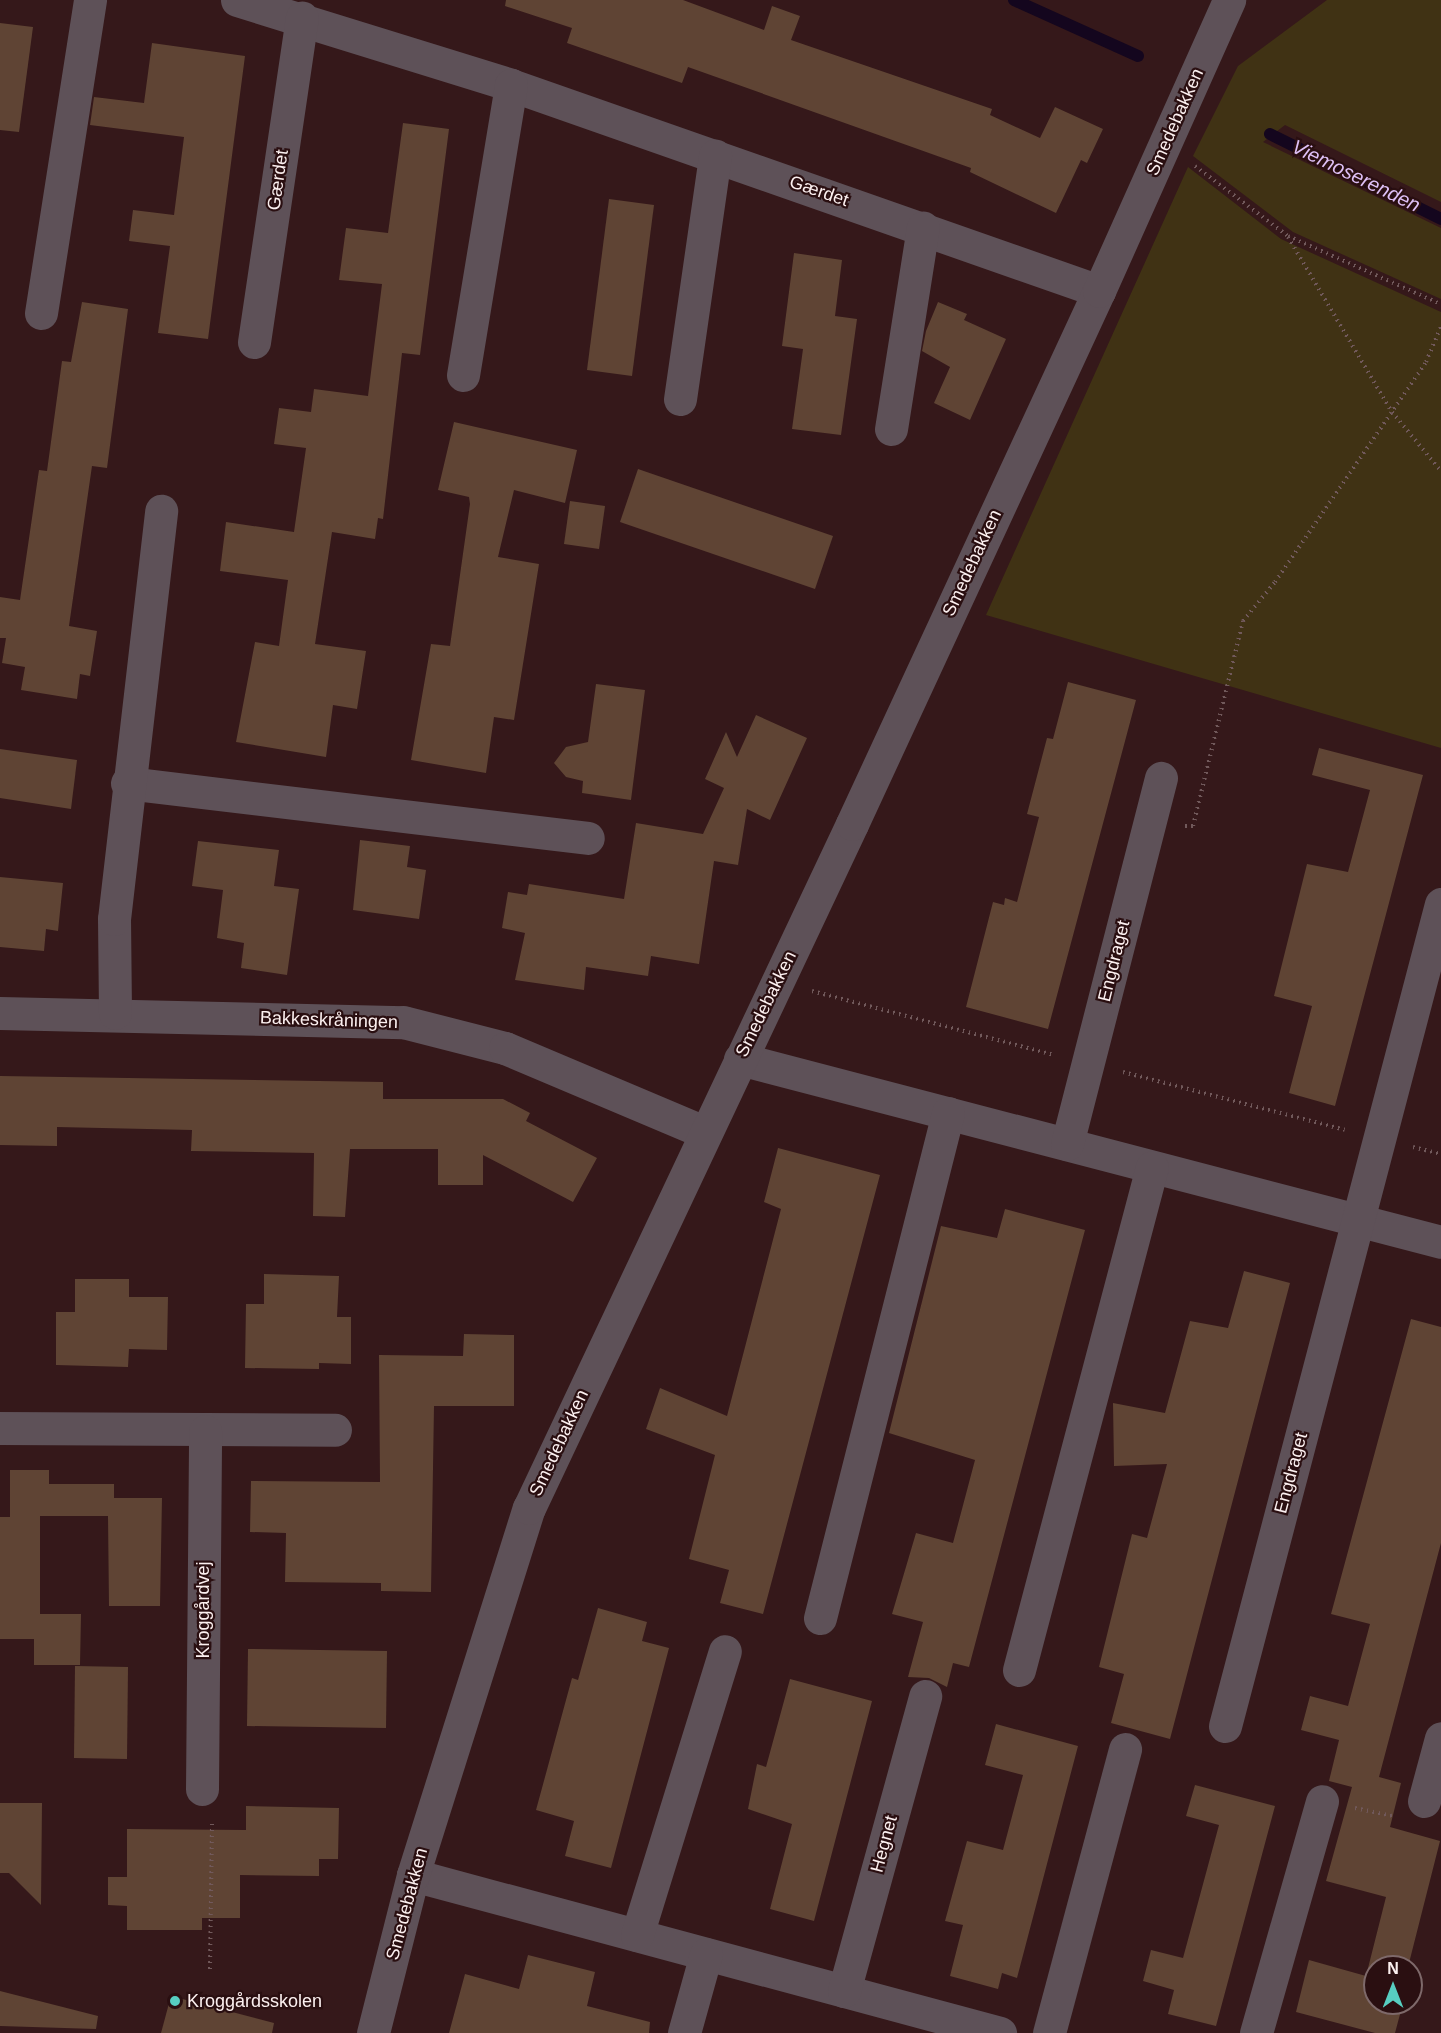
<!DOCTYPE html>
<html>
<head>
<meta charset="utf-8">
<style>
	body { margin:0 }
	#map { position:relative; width:1441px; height:2033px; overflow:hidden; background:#35181a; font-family:Helvetica,sans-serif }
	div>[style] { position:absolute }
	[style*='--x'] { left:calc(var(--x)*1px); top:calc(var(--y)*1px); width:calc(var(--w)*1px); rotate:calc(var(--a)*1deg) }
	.green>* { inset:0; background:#403214 }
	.stream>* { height:12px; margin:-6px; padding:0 6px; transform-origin:6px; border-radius:6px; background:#14061e }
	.building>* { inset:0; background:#5f4434 }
	.path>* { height:4px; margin-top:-2px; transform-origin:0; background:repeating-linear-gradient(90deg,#71595b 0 1.5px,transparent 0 6px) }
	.minor>* { height:33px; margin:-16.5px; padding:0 16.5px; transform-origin:16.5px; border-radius:16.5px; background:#5e5158 }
	.tertiary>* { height:33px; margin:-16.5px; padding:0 16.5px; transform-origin:16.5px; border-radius:16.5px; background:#5e5158 }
	.dots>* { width:16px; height:16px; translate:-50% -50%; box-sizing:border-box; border:3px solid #2a0f11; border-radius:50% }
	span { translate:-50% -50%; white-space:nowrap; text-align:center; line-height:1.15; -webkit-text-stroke:4.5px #2a0f11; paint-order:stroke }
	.street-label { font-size:18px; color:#fcf0f0 }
	.poi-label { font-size:18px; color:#fcf0f0 }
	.left { translate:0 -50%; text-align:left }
	.water-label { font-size:20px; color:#dec0f6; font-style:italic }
	.north { position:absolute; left:1363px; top:1955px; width:60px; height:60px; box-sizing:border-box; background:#2a0f11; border:2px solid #7e696a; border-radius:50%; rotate:0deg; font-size:16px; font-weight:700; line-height:24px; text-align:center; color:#fcf0f0 }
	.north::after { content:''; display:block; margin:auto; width:21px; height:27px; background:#57cec1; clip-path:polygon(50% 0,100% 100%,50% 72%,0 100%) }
</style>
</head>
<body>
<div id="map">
	<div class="green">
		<div style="clip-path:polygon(1327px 0,1441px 0,1441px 202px,1285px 125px,1263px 142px,1441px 228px,1441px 299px,1293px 232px,1193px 156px,1238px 66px)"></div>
		<div style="clip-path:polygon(1188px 167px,1281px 239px,1441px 312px,1441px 748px,986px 615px)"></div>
	</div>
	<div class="stream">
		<div style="--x:1014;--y:0;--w:136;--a:24.3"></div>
		<div style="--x:1270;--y:134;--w:191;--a:26.4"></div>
	</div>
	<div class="building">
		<div style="clip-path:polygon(506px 0,683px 0,764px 30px,772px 6px,800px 16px,791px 40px,992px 109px,990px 115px,1040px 138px,1055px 107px,1103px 129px,1087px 163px,1081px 160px,1056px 213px,970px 172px,971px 168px,688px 67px,682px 83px,567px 43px,572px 28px,505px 6px)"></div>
		<div style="clip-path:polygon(0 23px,33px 27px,19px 132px,0 130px)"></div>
		<div style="clip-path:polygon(152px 43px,245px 56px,208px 339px,158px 333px,170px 246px,129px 241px,133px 210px,174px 215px,184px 137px,90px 125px,94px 97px,144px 103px)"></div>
		<div style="clip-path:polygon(403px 123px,449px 129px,420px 355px,402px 353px,383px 519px,378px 518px,375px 539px,332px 532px,315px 644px,366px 651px,357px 709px,333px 705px,326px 757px,236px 742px,255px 642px,279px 646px,288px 580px,220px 571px,226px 522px,294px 532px,306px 448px,274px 444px,279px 408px,311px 412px,314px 389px,368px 396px,382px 284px,339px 280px,346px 228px,388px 233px)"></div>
		<div style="clip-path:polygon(609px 199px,654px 205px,632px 376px,587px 370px)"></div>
		<div style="clip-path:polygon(794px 253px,842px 260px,835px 316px,857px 319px,841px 435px,792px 429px,803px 349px,782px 346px)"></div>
		<div style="clip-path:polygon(82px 302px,128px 309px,107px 468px,92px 466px,69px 626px,97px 631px,90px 676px,80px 674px,77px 699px,21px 690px,25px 667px,2px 663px,6px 638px,0 638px,0 597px,20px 600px,39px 470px,47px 471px,62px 361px,71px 362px)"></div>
		<div style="clip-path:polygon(938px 302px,967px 314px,964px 320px,1006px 339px,970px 420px,934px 403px,950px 367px,922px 351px,926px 331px)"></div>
		<div style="clip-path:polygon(454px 422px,577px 450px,565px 503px,514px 490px,498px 557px,539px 564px,514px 720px,494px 717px,486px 773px,411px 760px,431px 644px,450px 646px,470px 504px,469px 497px,438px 490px)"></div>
		<div style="clip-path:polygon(638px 469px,833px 536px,815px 589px,620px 522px)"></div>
		<div style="clip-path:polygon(570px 501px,605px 506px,599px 549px,564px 544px)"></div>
		<div style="clip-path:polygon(1068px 682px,1136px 700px,1048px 1029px,966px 1007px,993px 902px,1004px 905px,1005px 898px,1017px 902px,1039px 817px,1027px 814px,1047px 738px,1053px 739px)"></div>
		<div style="clip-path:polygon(596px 684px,645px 690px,631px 800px,582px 793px,583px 781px,566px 777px,554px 763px,566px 747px,588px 742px)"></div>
		<div style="clip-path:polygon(756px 715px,807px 738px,770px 820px,747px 809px,738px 865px,714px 861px,699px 964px,651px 956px,648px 976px,586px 967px,584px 990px,515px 980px,525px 933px,502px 928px,508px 892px,527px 895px,529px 884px,624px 899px,636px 823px,703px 834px,724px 788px,705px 779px,726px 732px,737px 757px)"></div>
		<div style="clip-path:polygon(1319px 748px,1423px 775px,1335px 1106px,1289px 1093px,1312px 1006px,1274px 996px,1307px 864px,1348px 872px,1370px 790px,1312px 775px)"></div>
		<div style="clip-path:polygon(0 749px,77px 760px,71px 809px,0 798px)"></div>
		<div style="clip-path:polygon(360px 840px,410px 846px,407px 867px,426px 870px,419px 919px,353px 910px)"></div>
		<div style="clip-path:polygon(198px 841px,279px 850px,274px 886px,299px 889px,287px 975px,241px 968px,244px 943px,217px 938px,223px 890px,192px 886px)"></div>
		<div style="clip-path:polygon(0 877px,63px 883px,58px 931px,46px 929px,44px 951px,0 947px)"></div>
		<div style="clip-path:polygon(0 1076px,383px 1082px,383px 1099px,503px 1099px,530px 1113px,526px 1121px,597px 1158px,573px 1202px,483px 1155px,483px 1185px,438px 1185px,438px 1149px,350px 1149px,345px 1217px,313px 1216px,314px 1153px,191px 1151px,192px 1130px,57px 1127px,57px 1146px,0 1145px)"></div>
		<div style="clip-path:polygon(778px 1148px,880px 1175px,763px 1614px,720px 1603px,729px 1570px,689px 1559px,715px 1455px,646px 1429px,660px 1388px,727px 1416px,781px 1209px,764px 1202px)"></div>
		<div style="clip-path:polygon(1005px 1209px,1085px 1230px,969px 1667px,953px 1663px,947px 1687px,929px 1678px,908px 1677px,923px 1622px,892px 1614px,916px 1533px,953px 1543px,975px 1460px,889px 1433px,941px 1226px,997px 1238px)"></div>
		<div style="clip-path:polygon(1244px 1271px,1290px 1283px,1170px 1739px,1111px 1723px,1124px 1674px,1099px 1667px,1132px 1534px,1147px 1538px,1167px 1464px,1114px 1466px,1113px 1403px,1165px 1413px,1190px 1321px,1228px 1328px)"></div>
		<div style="clip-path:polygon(264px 1274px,339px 1276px,337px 1317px,351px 1317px,351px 1364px,319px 1363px,319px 1369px,245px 1368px,246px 1304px,264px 1304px)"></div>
		<div style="clip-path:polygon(75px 1279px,129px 1279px,129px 1297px,168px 1297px,167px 1350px,129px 1349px,128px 1367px,56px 1365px,56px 1312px,75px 1312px)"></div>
		<div style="clip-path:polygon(1411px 1319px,1441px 1327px,1441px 1543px,1379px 1777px,1401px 1783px,1390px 1827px,1440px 1841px,1408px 1967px,1375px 1967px,1375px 2003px,1403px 2003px,1395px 2033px,1375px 2033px,1296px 2012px,1309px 1960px,1366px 1976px,1386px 1897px,1326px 1881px,1352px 1787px,1329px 1781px,1339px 1740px,1301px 1730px,1310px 1696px,1348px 1706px,1370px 1624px,1331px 1614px)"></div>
		<div style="clip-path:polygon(464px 1334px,514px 1335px,514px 1406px,434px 1406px,431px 1592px,381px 1591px,381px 1583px,285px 1582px,286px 1533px,250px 1532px,251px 1481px,380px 1482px,379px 1355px,463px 1356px)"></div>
		<div style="clip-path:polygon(10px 1470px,49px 1470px,49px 1484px,114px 1484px,114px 1498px,162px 1498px,160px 1606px,109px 1606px,108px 1516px,40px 1516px,40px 1614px,81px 1614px,80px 1665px,34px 1665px,34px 1639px,0 1639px,0 1517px,10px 1517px)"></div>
		<div style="clip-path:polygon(598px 1608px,647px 1622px,642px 1641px,669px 1648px,611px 1868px,565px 1856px,574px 1821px,536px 1810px,572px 1678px,578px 1680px)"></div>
		<div style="clip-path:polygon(248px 1649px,387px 1651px,386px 1728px,247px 1726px)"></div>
		<div style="clip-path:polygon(75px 1666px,128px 1667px,127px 1759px,74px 1758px)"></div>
		<div style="clip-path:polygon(790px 1679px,872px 1701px,814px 1921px,770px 1909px,792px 1824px,748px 1809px,757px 1764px,766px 1767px)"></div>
		<div style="clip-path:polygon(996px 1724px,1078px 1746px,1017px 1978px,1002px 1973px,998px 1989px,950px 1976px,963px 1925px,945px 1921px,967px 1841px,1003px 1850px,1023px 1775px,985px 1765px)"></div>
		<div style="clip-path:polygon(1195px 1785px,1275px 1806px,1216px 2026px,1168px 2014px,1174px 1990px,1143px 1981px,1151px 1950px,1183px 1958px,1219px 1825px,1186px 1816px)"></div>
		<div style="clip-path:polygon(0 1803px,42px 1803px,41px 1905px,9px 1873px,0 1873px)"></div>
		<div style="clip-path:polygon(246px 1806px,339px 1808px,338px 1859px,319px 1859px,319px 1876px,240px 1875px,240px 1918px,202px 1918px,202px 1930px,127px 1930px,127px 1906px,108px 1905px,108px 1877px,127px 1877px,127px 1829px,246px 1830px)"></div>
		<div style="clip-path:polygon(528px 1955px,595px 1972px,587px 2006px,650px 2022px,649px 2033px,449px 2033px,465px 1974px,519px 1989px)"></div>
		<div style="clip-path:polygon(0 1991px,98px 2016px,96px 2029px,0 2026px)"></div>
		<div style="clip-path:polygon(171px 1996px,274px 2023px,272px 2033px,161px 2033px)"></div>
	</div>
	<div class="path">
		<div style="--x:1195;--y:166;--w:116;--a:37"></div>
		<div style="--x:1288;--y:236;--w:167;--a:24"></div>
		<div style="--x:1288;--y:237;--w:204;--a:59.3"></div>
		<div style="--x:1392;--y:412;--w:77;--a:50.3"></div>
		<div style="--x:1185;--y:826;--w:8;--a:0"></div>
		<div style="--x:1193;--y:826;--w:211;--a:-76.3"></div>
		<div style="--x:1243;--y:621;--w:50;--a:-50.6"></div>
		<div style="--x:1275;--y:582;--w:267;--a:-55.5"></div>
		<div style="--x:1426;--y:362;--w:39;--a:-67"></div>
		<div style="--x:812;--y:991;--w:251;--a:14.8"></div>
		<div style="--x:1123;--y:1072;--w:229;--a:14.6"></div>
		<div style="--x:1413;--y:1147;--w:29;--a:14"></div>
		<div style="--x:1355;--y:1808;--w:38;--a:12"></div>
		<div style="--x:210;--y:1969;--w:145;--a:-89.2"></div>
	</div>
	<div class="minor">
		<div style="--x:237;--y:0;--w:287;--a:17.2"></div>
		<div style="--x:511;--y:85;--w:623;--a:19.31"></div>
		<div style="--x:41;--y:313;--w:317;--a:-81.1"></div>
		<div style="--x:254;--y:342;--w:328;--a:-81.6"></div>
		<div style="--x:463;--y:375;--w:294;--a:-80.6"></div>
		<div style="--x:680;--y:399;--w:246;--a:-81.8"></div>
		<div style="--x:891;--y:429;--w:204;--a:-81"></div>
		<div style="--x:127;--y:783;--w:464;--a:6.8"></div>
		<div style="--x:0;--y:1013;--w:403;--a:1.3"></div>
		<div style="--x:403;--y:1022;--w:105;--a:14.3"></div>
		<div style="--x:505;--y:1048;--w:216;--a:22.9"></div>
		<div style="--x:115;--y:1013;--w:94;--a:-90.6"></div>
		<div style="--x:114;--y:919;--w:411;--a:-83.4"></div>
		<div style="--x:740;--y:1059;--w:724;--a:14.63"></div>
		<div style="--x:1067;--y:1144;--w:378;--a:-75.6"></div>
		<div style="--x:0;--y:1428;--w:335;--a:0.3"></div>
		<div style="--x:820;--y:1618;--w:521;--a:-75.78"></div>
		<div style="--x:1019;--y:1670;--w:520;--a:-75.19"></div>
		<div style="--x:1225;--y:1726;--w:850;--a:-75.28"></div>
		<div style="--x:202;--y:1789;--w:358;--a:-89.5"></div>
		<div style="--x:1424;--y:1801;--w:65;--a:-74.9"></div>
		<div style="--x:413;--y:1875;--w:608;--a:15.06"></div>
		<div style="--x:637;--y:1935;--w:297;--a:-72.8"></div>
		<div style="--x:844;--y:1991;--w:306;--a:-74.6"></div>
		<div style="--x:684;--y:2033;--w:82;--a:-74.4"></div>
		<div style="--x:1049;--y:2033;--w:294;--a:-75"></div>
		<div style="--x:1256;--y:2033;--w:241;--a:-74.1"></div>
	</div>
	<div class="tertiary">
		<div style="--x:373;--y:2033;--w:163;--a:-75.8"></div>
		<div style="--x:413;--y:1875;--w:385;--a:-72.5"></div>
		<div style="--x:529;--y:1508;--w:756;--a:-64.72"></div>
		<div style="--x:852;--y:824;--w:587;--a:-65.14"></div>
		<div style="--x:1099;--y:291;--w:319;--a:-65.9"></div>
	</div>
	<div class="dots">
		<div style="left:175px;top:2001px;background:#57cec1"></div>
	</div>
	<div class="street-label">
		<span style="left:1175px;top:122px;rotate:-66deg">Smedebakken</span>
		<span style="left:278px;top:180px;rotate:-82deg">Gærdet</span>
		<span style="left:819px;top:191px;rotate:19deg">Gærdet</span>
		<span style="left:972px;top:563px;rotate:-65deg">Smedebakken</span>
		<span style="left:1114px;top:961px;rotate:-76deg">Engdraget</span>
		<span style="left:766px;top:1004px;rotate:-64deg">Smedebakken</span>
		<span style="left:329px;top:1020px;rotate:2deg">Bakkeskråningen</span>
		<span style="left:559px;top:1443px;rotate:-65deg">Smedebakken</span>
		<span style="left:1291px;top:1473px;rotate:-75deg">Engdraget</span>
		<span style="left:203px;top:1610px;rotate:-90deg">Kroggårdvej</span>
		<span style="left:884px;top:1844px;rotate:-75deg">Hegnet</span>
		<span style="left:407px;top:1904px;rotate:-75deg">Smedebakken</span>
	</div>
	<div class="poi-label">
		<span class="left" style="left:187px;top:2001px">Kroggårdsskolen</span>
	</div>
	<div class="water-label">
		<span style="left:1356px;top:176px;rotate:26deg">Viemoserenden</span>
	</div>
	<div class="north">N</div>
</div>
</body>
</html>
